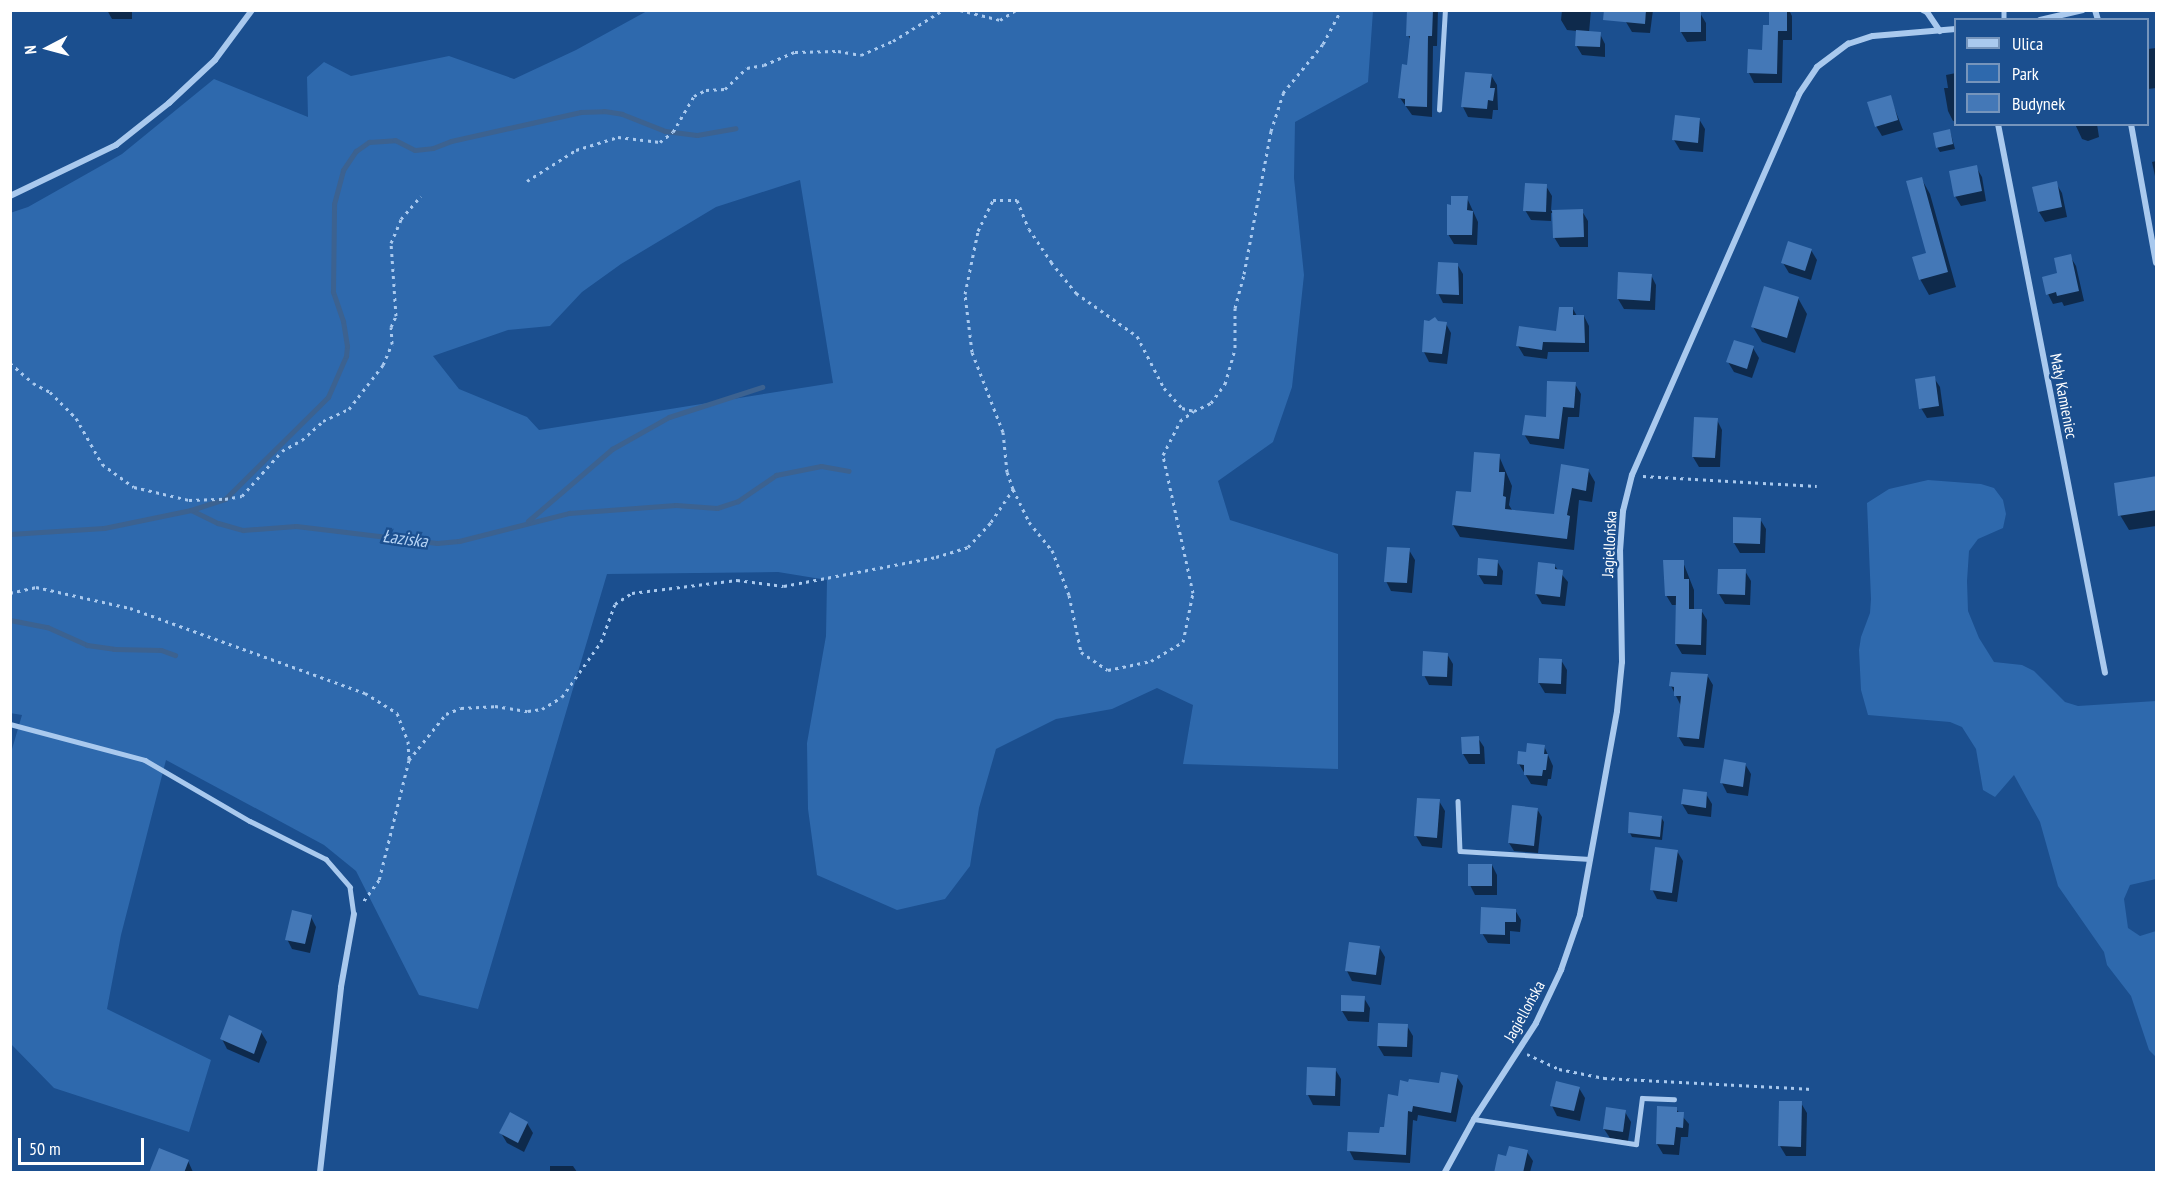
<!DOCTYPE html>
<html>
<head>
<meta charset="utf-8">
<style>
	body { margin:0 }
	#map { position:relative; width:2167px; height:1183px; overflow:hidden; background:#1b4f8f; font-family:"PT Sans Narrow",sans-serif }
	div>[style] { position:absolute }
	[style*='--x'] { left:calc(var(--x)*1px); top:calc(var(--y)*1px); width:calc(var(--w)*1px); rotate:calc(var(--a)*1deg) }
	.green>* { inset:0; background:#2e69ad }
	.shadow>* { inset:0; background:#0007 }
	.stream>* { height:5px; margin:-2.5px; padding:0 2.5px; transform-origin:2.5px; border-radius:2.5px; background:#3c6290 }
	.building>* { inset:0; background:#4478b7 }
	.path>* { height:3px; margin-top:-1.5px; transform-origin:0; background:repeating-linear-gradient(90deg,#a9c9ee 0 3px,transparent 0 7.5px) }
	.lane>* { height:4.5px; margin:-2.25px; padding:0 2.25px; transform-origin:2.25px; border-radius:2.25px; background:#a9c9ee }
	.street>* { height:6px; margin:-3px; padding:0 3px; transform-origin:3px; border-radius:3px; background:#a9c9ee }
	span { translate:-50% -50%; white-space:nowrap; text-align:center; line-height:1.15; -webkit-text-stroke:4.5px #1b4f8f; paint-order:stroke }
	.street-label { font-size:16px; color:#fff }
	.water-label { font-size:18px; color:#b5d3f5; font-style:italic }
	.frame { position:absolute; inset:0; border:12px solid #fff; pointer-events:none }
	.legend { position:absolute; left:1954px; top:18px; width:195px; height:108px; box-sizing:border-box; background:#1b4f8f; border:2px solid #7695bc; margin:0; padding:8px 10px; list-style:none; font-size:18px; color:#fff }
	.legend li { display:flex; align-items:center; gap:12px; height:30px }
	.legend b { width:30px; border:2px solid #7695bc }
	.north { position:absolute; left:18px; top:18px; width:60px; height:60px; -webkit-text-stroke:4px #1b4f8f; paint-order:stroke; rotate:264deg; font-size:16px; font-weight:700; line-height:24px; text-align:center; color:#fff }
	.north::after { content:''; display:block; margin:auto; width:21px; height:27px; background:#fff; clip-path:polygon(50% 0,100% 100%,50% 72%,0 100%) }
	.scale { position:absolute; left:18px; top:1138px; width:126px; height:27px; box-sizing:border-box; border:3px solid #fff; border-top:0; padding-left:8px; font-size:18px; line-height:21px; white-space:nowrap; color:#fff; -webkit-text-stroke:4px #1b4f8f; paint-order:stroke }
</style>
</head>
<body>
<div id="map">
	<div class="green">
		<div style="clip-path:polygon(evenodd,647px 11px,1373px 11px,1368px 82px,1295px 122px,1294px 178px,1304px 275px,1292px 387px,1273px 442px,1218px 481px,1230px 520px,1338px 554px,1338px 769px,1183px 764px,1193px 705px,1157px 688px,1112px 709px,1056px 719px,996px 749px,979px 808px,970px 866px,945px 899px,897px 910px,817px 875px,808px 809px,807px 743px,826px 636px,827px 580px,778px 572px,607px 574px,478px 1009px,419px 995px,356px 871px,324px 845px,166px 760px,121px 935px,107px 1009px,211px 1060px,189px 1132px,54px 1088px,11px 1044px,10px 756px,22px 715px,10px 713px,10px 213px,28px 207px,122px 154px,214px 79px,308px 117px,307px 77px,324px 62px,351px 76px,449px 56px,514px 79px,576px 50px,647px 11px,800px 180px,833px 383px,539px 430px,527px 417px,459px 389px,433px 356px,508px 330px,550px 326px,582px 292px,621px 264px,716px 207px,800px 180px)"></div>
		<div style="clip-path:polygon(1928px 480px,1981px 484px,1994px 488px,2003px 500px,2006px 514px,2003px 528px,1978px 539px,1969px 551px,1967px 581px,1968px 611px,1979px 638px,1994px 662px,2022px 665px,2034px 671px,2065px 702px,2078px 706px,2156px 701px,2156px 879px,2130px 885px,2124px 899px,2128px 928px,2140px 936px,2156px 931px,2156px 1057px,2149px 1050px,2131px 996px,2107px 965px,2104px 952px,2058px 886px,2040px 822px,2014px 775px,1995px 797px,1983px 790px,1976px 749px,1962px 727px,1950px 722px,1868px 715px,1861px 690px,1859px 650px,1861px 637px,1870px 613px,1871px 599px,1867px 503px,1889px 489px)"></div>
	</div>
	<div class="shadow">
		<div style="clip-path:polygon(107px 10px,132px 10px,132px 19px,112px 19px)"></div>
		<div style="clip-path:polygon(1409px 10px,1438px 10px,1437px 46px,1433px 46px,1432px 117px,1412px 115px,1400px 98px,1409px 66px,1411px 41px,1408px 35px)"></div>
		<div style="clip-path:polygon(1562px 10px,1591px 10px,1589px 33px,1600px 34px,1605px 44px,1605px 57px,1582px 55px,1576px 45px,1577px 31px,1567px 30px,1561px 20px)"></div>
		<div style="clip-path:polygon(1627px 10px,1653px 10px,1650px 33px,1632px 32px,1626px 22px)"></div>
		<div style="clip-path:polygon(1770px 10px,1789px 10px,1792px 16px,1792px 40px,1783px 40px,1782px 83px,1754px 83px,1749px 73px,1764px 51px,1770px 26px)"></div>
		<div style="clip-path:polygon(1700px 13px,1706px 23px,1706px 41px,1687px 42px,1681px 32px)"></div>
		<div style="clip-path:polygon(2156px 48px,2156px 88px,2148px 89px,2148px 49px)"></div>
		<div style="clip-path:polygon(1956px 73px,1956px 121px,1953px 121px,1948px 111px,1944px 88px,1948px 88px,1946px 75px)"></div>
		<div style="clip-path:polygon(1491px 75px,1497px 85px,1498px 110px,1493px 110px,1492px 119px,1468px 117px,1463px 107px)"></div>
		<div style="clip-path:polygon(1890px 97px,1903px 130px,1882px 136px,1876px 126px)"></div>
		<div style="clip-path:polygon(1699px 119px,1705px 129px,1703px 152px,1680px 150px,1674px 140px)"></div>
		<div style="clip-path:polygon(2075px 124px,2097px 124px,2099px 137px,2088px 141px,2082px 139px)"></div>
		<div style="clip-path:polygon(1950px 131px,1955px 149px,1940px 152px,1937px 147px)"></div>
		<div style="clip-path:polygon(2156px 161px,2156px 181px,2152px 162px)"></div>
		<div style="clip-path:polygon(1976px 167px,1982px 177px,1986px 201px,1961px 206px,1955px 196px)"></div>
		<div style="clip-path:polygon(1921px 178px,1930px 194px,1956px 287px,1929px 295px,1920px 279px,1928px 254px)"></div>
		<div style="clip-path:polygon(2056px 183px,2062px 193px,2067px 217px,2045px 222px,2039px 212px)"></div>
		<div style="clip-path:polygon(1546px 186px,1552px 196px,1551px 211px,1582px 211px,1588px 221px,1588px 247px,1560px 247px,1554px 237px,1554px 213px,1551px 213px,1551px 221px,1531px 220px,1525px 210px)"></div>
		<div style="clip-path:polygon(1467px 198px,1478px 222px,1477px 245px,1454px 244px,1448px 234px)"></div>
		<div style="clip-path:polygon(1811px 250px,1817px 260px,1811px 280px,1789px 273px,1783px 263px)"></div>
		<div style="clip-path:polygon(2070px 256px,2076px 266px,2084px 301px,2064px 306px,2062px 302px,2053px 304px,2048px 294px)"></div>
		<div style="clip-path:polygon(1457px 264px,1463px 274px,1463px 304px,1443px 303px,1438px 293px)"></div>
		<div style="clip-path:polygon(1651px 275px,1656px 285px,1655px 310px,1624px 309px,1618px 299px)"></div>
		<div style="clip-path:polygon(1798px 298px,1807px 314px,1795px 353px,1762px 342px,1753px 327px)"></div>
		<div style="clip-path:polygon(1573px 309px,1577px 316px,1584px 316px,1589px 326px,1589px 352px,1548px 352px,1547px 359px,1524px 356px,1518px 346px,1558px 333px)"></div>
		<div style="clip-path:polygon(1438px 323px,1446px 324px,1451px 333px,1447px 364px,1429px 362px,1424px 352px)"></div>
		<div style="clip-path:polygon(1753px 348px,1759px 358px,1752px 378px,1734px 372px,1728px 362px)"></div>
		<div style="clip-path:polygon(1934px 378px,1940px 387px,1944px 416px,1927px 418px,1921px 408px)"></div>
		<div style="clip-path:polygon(1575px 384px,1581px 394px,1579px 417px,1568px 417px,1564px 449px,1530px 444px,1524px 434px,1547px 419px)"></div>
		<div style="clip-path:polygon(1717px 420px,1722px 430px,1720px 467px,1699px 467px,1693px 457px)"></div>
		<div style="clip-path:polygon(1499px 456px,1512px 486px,1509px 505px,1512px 510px,1555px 516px,1562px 466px,1588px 470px,1595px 482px,1592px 502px,1579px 500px,1574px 550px,1460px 537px,1453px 525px)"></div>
		<div style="clip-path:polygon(2156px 478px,2156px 526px,2129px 530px,2120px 515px)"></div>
		<div style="clip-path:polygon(1760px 519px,1766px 529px,1765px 553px,1740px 553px,1734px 543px)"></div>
		<div style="clip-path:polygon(1409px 550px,1415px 560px,1412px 593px,1391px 591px,1386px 581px)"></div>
		<div style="clip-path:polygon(1497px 561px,1503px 571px,1502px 585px,1484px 584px,1478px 574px)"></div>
		<div style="clip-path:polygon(1683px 562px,1694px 590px,1694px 610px,1701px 610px,1707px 620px,1706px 655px,1682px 654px,1676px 644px,1677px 605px,1672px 605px,1666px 595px)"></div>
		<div style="clip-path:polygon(1554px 565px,1568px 582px,1565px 606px,1542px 604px,1536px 594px)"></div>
		<div style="clip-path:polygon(1745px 571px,1751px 581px,1750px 605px,1725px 604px,1719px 594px)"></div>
		<div style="clip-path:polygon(1447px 654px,1453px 664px,1452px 686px,1429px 685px,1424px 675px)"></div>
		<div style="clip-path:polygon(1561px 660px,1567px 670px,1566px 694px,1545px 693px,1539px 683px)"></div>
		<div style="clip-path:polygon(1707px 675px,1713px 685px,1704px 748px,1684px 746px,1678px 736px,1681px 706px,1671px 686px)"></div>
		<div style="clip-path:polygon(1478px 738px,1484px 747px,1485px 764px,1469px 764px,1463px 754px)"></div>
		<div style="clip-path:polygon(1544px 746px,1553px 766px,1551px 779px,1548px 779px,1547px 786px,1531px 784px,1519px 764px,1527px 754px)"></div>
		<div style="clip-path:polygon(1745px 764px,1751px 774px,1748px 796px,1727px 793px,1722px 783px)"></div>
		<div style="clip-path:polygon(1706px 794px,1712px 804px,1711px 817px,1688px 814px,1682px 804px)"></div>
		<div style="clip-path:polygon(1439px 801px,1445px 811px,1442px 848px,1422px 846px,1416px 836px)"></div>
		<div style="clip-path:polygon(1537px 809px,1542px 817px,1538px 853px,1514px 851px,1509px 843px)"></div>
		<div style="clip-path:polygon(1661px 817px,1664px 822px,1662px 840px,1632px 837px,1630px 833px)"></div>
		<div style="clip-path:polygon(1677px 851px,1683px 861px,1677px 902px,1657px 899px,1652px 889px)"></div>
		<div style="clip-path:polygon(1492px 865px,1497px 875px,1497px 895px,1475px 895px,1470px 885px)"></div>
		<div style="clip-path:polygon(1515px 910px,1521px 920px,1520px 932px,1510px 931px,1510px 944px,1488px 943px,1482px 933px)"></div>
		<div style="clip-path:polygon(311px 917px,316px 927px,310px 953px,292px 949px,287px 939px)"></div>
		<div style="clip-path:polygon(1379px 947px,1385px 957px,1381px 985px,1352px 981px,1347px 971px)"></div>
		<div style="clip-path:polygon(1364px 998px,1370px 1008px,1369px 1022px,1348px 1021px,1342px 1011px)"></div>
		<div style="clip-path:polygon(1407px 1026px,1413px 1036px,1412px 1057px,1384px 1056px,1378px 1046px)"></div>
		<div style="clip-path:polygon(261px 1032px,267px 1042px,259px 1063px,227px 1049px,222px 1039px)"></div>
		<div style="clip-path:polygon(1335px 1069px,1341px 1079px,1340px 1106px,1313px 1105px,1308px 1095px)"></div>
		<div style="clip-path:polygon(1457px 1077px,1463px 1086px,1456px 1122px,1418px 1115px,1417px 1121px,1413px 1120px,1410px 1163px,1354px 1160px,1349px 1150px,1381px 1134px,1399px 1097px)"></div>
		<div style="clip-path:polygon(1579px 1088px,1585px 1098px,1580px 1121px,1557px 1116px,1552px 1106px)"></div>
		<div style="clip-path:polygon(1801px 1103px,1807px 1113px,1806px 1156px,1786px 1156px,1780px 1146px)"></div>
		<div style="clip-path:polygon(1676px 1109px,1689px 1124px,1688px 1137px,1681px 1137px,1679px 1155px,1663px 1154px,1657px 1144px)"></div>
		<div style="clip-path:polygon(1625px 1112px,1631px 1122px,1628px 1141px,1610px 1138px,1604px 1129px)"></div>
		<div style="clip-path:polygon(527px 1123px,533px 1133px,524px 1152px,507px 1143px,501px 1133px)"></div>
		<div style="clip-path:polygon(1527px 1152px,1533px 1161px,1530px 1172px,1495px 1172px,1507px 1157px)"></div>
		<div style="clip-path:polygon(188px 1161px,193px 1172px,152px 1172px)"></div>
		<div style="clip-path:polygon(550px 1166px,573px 1166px,577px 1172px,550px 1172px)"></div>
	</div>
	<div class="stream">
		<div style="--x:191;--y:510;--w:30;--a:26"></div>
		<div style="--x:218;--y:523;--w:26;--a:16"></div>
		<div style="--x:243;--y:530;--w:53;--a:-4.3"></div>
		<div style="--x:296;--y:526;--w:142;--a:6.9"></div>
		<div style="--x:437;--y:543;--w:22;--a:-5"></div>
		<div style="--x:459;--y:541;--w:114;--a:-14.3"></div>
		<div style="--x:569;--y:513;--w:107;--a:-4.3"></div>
		<div style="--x:676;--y:505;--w:41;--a:4.2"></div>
		<div style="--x:717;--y:508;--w:22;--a:-18"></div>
		<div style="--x:738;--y:501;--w:46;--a:-34.4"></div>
		<div style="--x:776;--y:475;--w:46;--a:-11.3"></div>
		<div style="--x:821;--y:466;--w:28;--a:10"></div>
		<div style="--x:528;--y:521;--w:111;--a:-40.6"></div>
		<div style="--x:612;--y:449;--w:65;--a:-29.3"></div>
		<div style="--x:669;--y:417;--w:98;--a:-17.9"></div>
		<div style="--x:10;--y:534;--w:94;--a:-3.7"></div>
		<div style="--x:104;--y:528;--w:89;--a:-11.7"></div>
		<div style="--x:191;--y:510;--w:36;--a:-18"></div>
		<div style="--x:225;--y:499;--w:145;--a:-44.7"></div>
		<div style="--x:328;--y:397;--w:45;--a:-66.3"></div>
		<div style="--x:346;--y:356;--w:10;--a:-84"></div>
		<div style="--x:347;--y:346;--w:25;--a:-99"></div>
		<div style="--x:343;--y:321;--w:31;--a:-109"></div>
		<div style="--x:333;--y:292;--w:88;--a:-89.3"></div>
		<div style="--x:334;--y:204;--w:35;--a:-75"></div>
		<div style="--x:343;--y:170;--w:23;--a:-56"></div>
		<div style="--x:356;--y:151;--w:16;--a:-35"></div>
		<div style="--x:369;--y:142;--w:26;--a:-4"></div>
		<div style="--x:395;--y:140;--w:22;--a:27"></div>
		<div style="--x:415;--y:150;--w:18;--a:-6"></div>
		<div style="--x:433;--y:148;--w:19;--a:-21"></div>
		<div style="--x:451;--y:141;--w:133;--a:-12.6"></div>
		<div style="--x:581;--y:112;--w:23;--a:-2"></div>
		<div style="--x:604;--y:111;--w:18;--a:9"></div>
		<div style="--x:622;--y:114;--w:46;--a:21.6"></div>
		<div style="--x:665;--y:131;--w:32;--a:7"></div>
		<div style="--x:697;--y:135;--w:39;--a:-10"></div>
		<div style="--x:10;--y:620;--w:38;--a:11"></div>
		<div style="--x:47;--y:627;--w:44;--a:24.2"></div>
		<div style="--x:87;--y:645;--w:27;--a:8"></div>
		<div style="--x:114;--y:649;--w:47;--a:1.2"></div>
		<div style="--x:161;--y:650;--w:15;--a:20"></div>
	</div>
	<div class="building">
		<div style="clip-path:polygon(1407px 10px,1433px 10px,1432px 36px,1428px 36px,1427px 107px,1405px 106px,1405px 99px,1398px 98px,1402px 64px,1407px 65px,1410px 36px,1406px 36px)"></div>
		<div style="clip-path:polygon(1604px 10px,1646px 10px,1645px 24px,1603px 20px)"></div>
		<div style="clip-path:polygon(1769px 10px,1787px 10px,1787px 31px,1778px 31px,1777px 74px,1747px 73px,1748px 49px,1762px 50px,1763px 25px,1769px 25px)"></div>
		<div style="clip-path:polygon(1701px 11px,1701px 32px,1680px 32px,1680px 12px)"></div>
		<div style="clip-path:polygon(1576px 30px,1601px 32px,1600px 47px,1575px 46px)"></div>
		<div style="clip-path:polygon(1465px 72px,1492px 74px,1490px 88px,1495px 88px,1493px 101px,1488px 100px,1487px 109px,1461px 107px)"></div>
		<div style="clip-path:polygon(1891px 95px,1898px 120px,1875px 127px,1867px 102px)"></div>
		<div style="clip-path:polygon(1675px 115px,1700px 118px,1698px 143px,1672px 140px)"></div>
		<div style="clip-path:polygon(1950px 129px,1953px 144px,1936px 148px,1933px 133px)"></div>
		<div style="clip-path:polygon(1977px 165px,1982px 191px,1954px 197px,1949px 171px)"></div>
		<div style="clip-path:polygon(1922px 177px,1948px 272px,1919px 280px,1912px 257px,1926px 253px,1906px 181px)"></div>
		<div style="clip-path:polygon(2057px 181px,2062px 207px,2038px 212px,2032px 187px)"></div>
		<div style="clip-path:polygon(1525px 183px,1547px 184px,1546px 212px,1523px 211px)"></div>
		<div style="clip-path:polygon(1451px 196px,1468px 196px,1467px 210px,1473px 211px,1472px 235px,1447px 235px,1447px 204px,1451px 205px)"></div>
		<div style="clip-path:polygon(1583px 209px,1584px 237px,1553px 238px,1552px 210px)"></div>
		<div style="clip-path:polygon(1788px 241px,1812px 249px,1805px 271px,1781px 263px)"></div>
		<div style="clip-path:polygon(2071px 254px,2079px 291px,2057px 296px,2056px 292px,2046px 295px,2042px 277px,2057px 273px,2054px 258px)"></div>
		<div style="clip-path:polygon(1438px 262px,1458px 263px,1459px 295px,1436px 294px)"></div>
		<div style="clip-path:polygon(1618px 272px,1652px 274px,1650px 301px,1617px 299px)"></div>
		<div style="clip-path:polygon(1764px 286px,1799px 297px,1787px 338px,1751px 327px)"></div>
		<div style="clip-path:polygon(1559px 307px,1573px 307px,1573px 315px,1584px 315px,1585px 343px,1543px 342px,1542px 350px,1516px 346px,1519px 326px,1556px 331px)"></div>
		<div style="clip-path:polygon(1435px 317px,1438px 321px,1447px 322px,1442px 354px,1422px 352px,1424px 320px,1429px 321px)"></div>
		<div style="clip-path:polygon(1734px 340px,1754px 346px,1747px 369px,1726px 362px)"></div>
		<div style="clip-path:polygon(1935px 376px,1939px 406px,1919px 409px,1915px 379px)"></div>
		<div style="clip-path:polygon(1547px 381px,1576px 382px,1574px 408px,1563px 407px,1559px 439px,1522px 435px,1525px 415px,1546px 417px)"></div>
		<div style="clip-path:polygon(1694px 417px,1718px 418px,1715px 458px,1692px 457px)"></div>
		<div style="clip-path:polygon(1474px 452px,1500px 454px,1499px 472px,1505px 472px,1503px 496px,1506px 497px,1505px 509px,1554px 514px,1561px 464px,1589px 469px,1586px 491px,1572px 488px,1567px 515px,1570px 516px,1567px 539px,1452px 525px,1456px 491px,1471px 492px)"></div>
		<div style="clip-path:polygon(2157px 476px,2157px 510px,2118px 516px,2114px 483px)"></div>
		<div style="clip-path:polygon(1733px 517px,1761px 518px,1760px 544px,1733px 543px)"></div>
		<div style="clip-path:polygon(1387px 547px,1410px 548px,1407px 583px,1384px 582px)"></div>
		<div style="clip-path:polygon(1478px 558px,1498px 560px,1497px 576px,1477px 575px)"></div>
		<div style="clip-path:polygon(1663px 560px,1684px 560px,1684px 579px,1689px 579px,1689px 609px,1702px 609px,1701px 645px,1675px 644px,1676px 596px,1665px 596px)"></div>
		<div style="clip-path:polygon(1538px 562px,1555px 564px,1555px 569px,1563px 570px,1560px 597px,1535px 594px)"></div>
		<div style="clip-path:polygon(1718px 569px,1746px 569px,1745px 595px,1717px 594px)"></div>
		<div style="clip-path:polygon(1423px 651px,1448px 653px,1447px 677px,1422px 676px)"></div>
		<div style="clip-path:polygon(1539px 658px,1562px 659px,1561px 684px,1538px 683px)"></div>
		<div style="clip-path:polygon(1671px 672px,1708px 674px,1699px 739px,1677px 737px,1681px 696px,1674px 696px,1674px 687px,1669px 686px)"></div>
		<div style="clip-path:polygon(1479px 736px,1480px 754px,1462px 754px,1461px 737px)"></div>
		<div style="clip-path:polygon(1527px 743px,1545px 745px,1544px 754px,1548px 754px,1546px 770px,1543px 770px,1542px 776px,1524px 775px,1524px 765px,1517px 764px,1518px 751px,1526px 752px)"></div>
		<div style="clip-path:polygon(1724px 759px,1746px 763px,1743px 787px,1720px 783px)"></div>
		<div style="clip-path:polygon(1683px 789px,1707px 792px,1706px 808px,1681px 804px)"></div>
		<div style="clip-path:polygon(1417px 798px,1440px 799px,1437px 838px,1414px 836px)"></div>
		<div style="clip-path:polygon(1512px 805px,1538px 808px,1534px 846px,1508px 843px)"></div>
		<div style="clip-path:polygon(1629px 812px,1662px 816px,1660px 837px,1628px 833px)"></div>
		<div style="clip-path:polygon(1655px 847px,1678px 850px,1672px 893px,1650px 890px)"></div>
		<div style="clip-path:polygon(1468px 864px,1492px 864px,1492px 886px,1468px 886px)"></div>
		<div style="clip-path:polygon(1481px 907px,1516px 909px,1516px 922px,1505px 922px,1505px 935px,1480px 934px)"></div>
		<div style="clip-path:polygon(292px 910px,312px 915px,305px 944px,285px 940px)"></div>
		<div style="clip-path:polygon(1349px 942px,1380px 946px,1376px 975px,1345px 971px)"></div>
		<div style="clip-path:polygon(1341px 995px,1365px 996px,1364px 1012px,1341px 1011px)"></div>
		<div style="clip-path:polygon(229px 1015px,262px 1031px,254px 1054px,220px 1039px)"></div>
		<div style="clip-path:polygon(1378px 1023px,1408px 1024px,1407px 1047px,1377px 1046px)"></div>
		<div style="clip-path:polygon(1307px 1067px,1336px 1068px,1335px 1096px,1306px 1095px)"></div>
		<div style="clip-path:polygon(1441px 1072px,1458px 1075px,1451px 1113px,1413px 1106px,1412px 1112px,1408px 1111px,1406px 1155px,1347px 1151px,1348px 1132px,1379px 1133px,1380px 1127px,1384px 1127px,1388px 1094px,1398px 1096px,1400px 1080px,1408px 1082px,1409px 1079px,1439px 1083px)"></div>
		<div style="clip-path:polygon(1556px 1081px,1580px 1087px,1574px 1111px,1550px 1106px)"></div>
		<div style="clip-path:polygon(1779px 1101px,1802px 1101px,1801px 1147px,1778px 1146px)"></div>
		<div style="clip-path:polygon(1657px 1106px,1677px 1107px,1677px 1112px,1684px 1112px,1683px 1128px,1676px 1127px,1674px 1145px,1656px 1144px)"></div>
		<div style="clip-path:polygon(1606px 1107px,1626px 1110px,1623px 1132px,1603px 1129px)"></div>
		<div style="clip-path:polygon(510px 1112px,528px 1122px,518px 1143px,499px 1133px)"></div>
		<div style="clip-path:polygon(1509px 1146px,1528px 1150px,1523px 1173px,1494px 1173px,1498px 1154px,1506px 1156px)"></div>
		<div style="clip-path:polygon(159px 1148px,189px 1160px,184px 1173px,149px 1173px)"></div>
	</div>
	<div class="path">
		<div style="--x:960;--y:10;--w:41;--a:14"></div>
		<div style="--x:1000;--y:20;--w:19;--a:-32"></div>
		<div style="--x:527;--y:181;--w:58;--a:-32.3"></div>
		<div style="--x:576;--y:150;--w:44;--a:-17.2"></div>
		<div style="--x:618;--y:137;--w:42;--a:6.8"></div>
		<div style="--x:660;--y:142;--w:16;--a:-38"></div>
		<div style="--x:673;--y:132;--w:42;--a:-59.7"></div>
		<div style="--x:694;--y:96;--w:13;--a:-27"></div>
		<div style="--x:706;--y:90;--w:19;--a:-3"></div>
		<div style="--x:725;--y:89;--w:30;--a:-44"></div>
		<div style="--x:747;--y:68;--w:17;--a:-10"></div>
		<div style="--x:764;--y:65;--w:34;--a:-23"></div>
		<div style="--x:795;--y:52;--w:43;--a:-1.3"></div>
		<div style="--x:838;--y:51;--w:23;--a:10"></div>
		<div style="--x:861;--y:55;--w:35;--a:-24"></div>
		<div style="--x:893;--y:41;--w:59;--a:-31.8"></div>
		<div style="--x:10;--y:363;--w:30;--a:41"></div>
		<div style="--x:33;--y:383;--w:19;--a:28"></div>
		<div style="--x:50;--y:392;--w:37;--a:45"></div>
		<div style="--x:76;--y:418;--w:53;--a:60.5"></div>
		<div style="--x:102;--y:464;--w:39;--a:36"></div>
		<div style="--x:134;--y:487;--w:57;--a:13.3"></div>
		<div style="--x:189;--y:500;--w:36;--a:-2"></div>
		<div style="--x:225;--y:499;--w:17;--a:-10"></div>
		<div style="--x:242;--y:496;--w:60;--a:-48.4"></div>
		<div style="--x:282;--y:451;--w:23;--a:-29"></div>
		<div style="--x:302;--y:440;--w:28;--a:-42"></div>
		<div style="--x:323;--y:421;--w:29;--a:-25"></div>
		<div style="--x:349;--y:409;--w:56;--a:-52.3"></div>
		<div style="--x:383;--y:365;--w:23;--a:-67"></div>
		<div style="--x:392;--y:344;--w:17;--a:-93"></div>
		<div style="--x:391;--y:327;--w:12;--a:-66"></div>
		<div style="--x:396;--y:316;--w:73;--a:-93.9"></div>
		<div style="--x:391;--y:243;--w:26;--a:-67"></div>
		<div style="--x:401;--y:219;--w:30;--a:-49"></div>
		<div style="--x:1643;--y:476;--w:174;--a:3.3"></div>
		<div style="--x:1013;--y:489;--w:18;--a:-109"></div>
		<div style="--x:1007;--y:472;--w:40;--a:-95.7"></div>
		<div style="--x:1003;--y:432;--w:86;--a:-111.2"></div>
		<div style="--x:972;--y:352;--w:58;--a:-96.9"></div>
		<div style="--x:965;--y:294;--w:64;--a:-78.3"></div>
		<div style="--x:978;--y:231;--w:34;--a:-64"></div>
		<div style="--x:993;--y:200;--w:24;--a:0"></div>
		<div style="--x:1017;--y:200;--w:31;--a:68"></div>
		<div style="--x:1029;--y:229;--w:40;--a:56"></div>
		<div style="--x:1051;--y:262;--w:40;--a:51"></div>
		<div style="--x:1076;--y:293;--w:75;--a:35.2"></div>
		<div style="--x:1137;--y:336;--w:59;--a:62.6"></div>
		<div style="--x:1164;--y:388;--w:27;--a:48"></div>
		<div style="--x:1182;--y:408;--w:12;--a:14"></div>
		<div style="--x:1194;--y:411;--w:19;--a:-25"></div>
		<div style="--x:1211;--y:403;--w:24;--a:-54"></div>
		<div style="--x:1225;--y:384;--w:37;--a:-74"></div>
		<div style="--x:1235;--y:348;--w:40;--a:-90"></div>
		<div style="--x:1235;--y:308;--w:35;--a:-75"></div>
		<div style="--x:1244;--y:274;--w:146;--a:-79.3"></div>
		<div style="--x:1271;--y:131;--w:40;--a:-72"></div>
		<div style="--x:1283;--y:93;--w:63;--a:-50.8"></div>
		<div style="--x:1323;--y:44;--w:38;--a:-62"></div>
		<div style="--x:10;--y:593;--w:27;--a:-13"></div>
		<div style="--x:36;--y:587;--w:96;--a:12.6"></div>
		<div style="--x:130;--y:608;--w:250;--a:19.9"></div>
		<div style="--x:365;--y:693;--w:38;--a:32"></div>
		<div style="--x:397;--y:713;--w:30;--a:69"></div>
		<div style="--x:408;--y:741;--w:19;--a:87"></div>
		<div style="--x:409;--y:760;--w:124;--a:104"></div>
		<div style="--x:379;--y:880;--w:29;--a:126"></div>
		<div style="--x:409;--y:760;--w:59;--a:-51.2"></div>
		<div style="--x:446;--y:714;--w:16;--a:-22"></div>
		<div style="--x:461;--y:708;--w:34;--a:-3"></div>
		<div style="--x:495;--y:706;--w:33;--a:9"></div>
		<div style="--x:528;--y:711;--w:14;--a:-8"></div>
		<div style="--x:542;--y:709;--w:23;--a:-31"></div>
		<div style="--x:562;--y:697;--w:67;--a:-54.7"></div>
		<div style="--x:601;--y:642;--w:40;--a:-69.8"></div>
		<div style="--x:615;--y:604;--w:20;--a:-33"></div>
		<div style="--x:632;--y:593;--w:106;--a:-7.1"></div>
		<div style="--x:737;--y:580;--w:47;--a:7.3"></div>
		<div style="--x:784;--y:586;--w:155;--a:-10.8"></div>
		<div style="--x:936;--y:557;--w:34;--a:-17"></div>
		<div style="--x:968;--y:547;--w:34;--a:-47"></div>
		<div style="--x:991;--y:522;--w:40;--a:-56"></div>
		<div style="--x:1013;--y:489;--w:37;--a:64"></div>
		<div style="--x:1029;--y:522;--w:36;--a:51"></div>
		<div style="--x:1052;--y:550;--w:48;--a:69.3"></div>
		<div style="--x:1069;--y:595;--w:58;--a:78.1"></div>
		<div style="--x:1081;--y:652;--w:32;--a:34"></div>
		<div style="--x:1108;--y:670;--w:44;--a:-11.8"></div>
		<div style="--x:1151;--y:661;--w:37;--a:-31"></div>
		<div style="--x:1183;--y:642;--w:50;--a:-78.5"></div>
		<div style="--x:1193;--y:593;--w:141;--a:-102.3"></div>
		<div style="--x:1163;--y:455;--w:38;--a:-63"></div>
		<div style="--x:1180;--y:421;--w:17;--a:-36"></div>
		<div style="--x:1527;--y:1054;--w:35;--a:25"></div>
		<div style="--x:1559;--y:1069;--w:46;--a:11.3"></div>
		<div style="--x:1604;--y:1078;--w:208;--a:3"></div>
	</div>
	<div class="lane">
		<div style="--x:2004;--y:10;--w:10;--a:90"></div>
		<div style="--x:1439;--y:110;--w:100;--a:-86.6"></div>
		<div style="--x:10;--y:724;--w:140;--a:14.9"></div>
		<div style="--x:145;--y:760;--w:121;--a:30.2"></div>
		<div style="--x:250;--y:821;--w:85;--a:26.6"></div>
		<div style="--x:326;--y:859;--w:37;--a:49"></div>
		<div style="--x:350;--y:887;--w:27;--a:82"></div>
		<div style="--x:1458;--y:801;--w:50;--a:87.7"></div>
		<div style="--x:1460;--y:851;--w:130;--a:3.5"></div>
		<div style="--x:1474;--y:1119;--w:164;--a:8.8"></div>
		<div style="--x:1636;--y:1144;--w:46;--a:-82.6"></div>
		<div style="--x:1642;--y:1098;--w:32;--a:2"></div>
	</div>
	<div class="street">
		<div style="--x:1923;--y:10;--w:4;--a:27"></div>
		<div style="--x:1927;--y:12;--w:23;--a:56"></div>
		<div style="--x:2095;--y:10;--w:10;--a:73"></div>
		<div style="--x:2040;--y:20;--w:44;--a:-13.1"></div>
		<div style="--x:1998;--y:124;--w:559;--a:78.97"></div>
		<div style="--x:2131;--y:124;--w:141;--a:79.8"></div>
		<div style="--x:10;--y:196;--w:118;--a:-25.7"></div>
		<div style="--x:116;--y:145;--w:68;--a:-38.4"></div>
		<div style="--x:169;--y:103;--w:63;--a:-43.1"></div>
		<div style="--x:215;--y:60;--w:62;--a:-53.5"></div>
		<div style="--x:320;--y:1172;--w:186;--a:-83.5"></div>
		<div style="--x:341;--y:987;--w:74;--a:-79.9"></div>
		<div style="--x:1445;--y:1172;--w:60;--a:-61.3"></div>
		<div style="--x:1474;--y:1119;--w:114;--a:-57.1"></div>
		<div style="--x:1536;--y:1023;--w:59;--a:-64.7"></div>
		<div style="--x:1561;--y:970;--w:58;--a:-70.9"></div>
		<div style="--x:1580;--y:915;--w:207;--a:-79.7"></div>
		<div style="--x:1617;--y:711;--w:49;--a:-84.2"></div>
		<div style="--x:1622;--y:662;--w:111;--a:-91"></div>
		<div style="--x:1620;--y:551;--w:40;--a:-85.7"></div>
		<div style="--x:1623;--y:511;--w:37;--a:-76"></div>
		<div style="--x:1632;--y:475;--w:416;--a:-66.3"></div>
		<div style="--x:1799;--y:94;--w:32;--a:-56"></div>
		<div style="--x:1817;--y:67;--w:39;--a:-37"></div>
		<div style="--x:1848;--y:44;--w:26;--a:-18"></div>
		<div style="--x:1873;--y:36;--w:83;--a:-4.8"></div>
	</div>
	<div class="street-label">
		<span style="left:2064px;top:396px;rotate:79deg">Mały Kamieniec</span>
		<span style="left:1609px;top:544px;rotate:-87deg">Jagiellońska</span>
		<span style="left:1524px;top:1011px;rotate:-61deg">Jagiellońska</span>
	</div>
	<div class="water-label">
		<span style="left:405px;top:539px;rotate:7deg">Łaziska</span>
	</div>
	<div class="frame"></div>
	<ul class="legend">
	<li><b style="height:8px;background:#a9c9ee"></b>Ulica</li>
	<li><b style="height:16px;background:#2e69ad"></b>Park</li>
	<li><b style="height:16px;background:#4478b7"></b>Budynek</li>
	</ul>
	<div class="north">N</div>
	<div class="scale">50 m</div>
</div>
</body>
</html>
